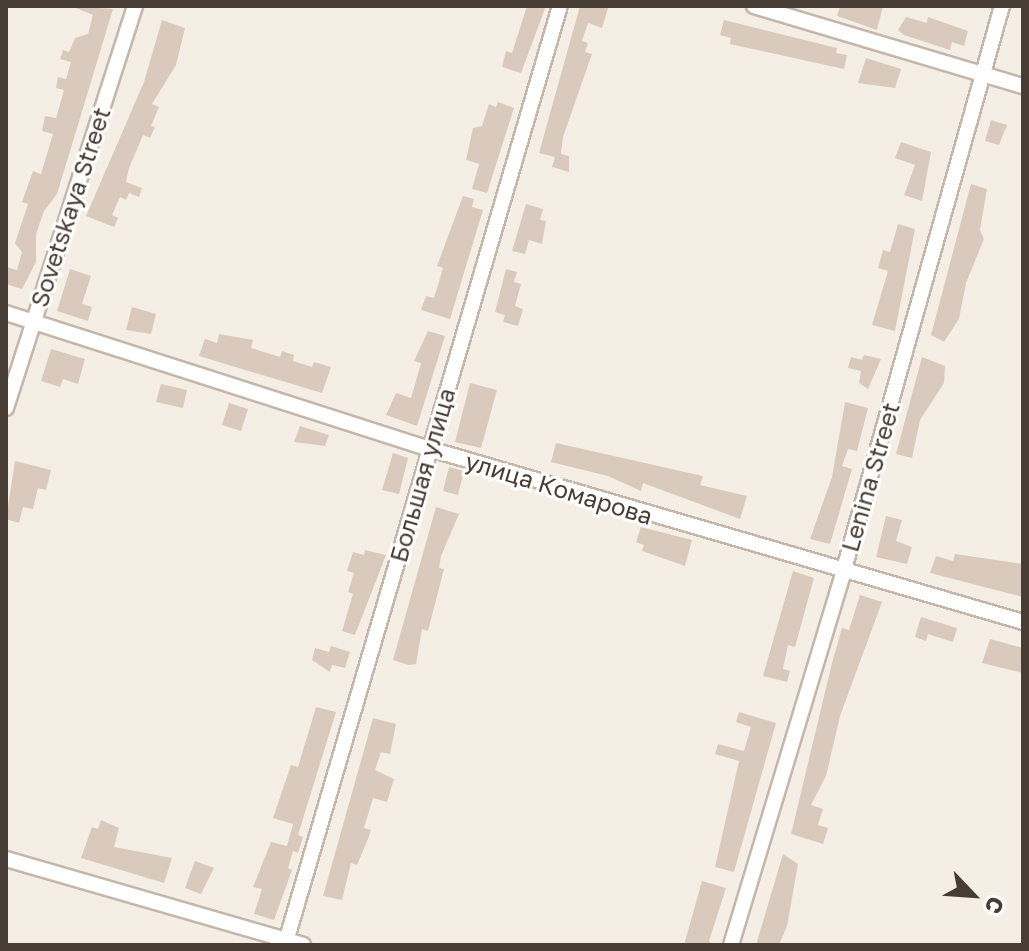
<!DOCTYPE html>
<html>
<head>
<meta charset="utf-8">
<style>
	body { margin:0 }
	#map { position:relative; width:1029px; height:951px; overflow:hidden; background:#f5eee5; font-family:"Golos Text",sans-serif }
	div>[style] { position:absolute }
	[style*='--x'] { left:calc(var(--x)*1px); top:calc(var(--y)*1px); width:calc(var(--w)*1px); rotate:calc(var(--a)*1deg) }
	.building>* { inset:0; background:#dacabd }
	.roads { filter:drop-shadow(2px 0 #c4b6aa) drop-shadow(-2px 0 #c4b6aa) drop-shadow(0 2px #c4b6aa) drop-shadow(0 -2px #c4b6aa) }
	.minor>* { height:14px; margin:-7px; padding:0 7px; transform-origin:7px; border-radius:7px; background:#fff }
	span { translate:-50% -50%; white-space:nowrap; text-align:center; line-height:1.15; -webkit-text-stroke:6px #fff; paint-order:stroke }
	.street-label { font-size:24px; color:#483d34 }
	.frame { position:absolute; inset:0; border:8px solid #483d34; pointer-events:none }
	.north { position:absolute; left:933px; top:855px; width:80px; height:80px; -webkit-text-stroke:6px #fff; paint-order:stroke; rotate:115deg; font-size:22px; font-weight:700; line-height:32px; text-align:center; color:#483d34 }
	.north::after { content:''; display:block; margin:auto; width:28px; height:36px; background:#483d34; clip-path:polygon(50% 0,100% 100%,50% 72%,0 100%) }
</style>
</head>
<body>
<div id="map">
	<div class="building">
		<div style="clip-path:polygon(71px 6px,113px 9px,57px 194px,44px 211px,36px 234px,36px 262px,22px 289px,6px 284px,6px 267px,17px 270px,22px 252px,15px 243px,28px 204px,22px 202px,33px 171px,41px 174px,53px 134px,42px 131px,45px 116px,56px 118px,64px 90px,56px 88px,58px 77px,66px 79px,71px 62px,60px 59px,63px 50px,69px 52px,75px 38px,88px 34px,93px 15px)"></div>
		<div style="clip-path:polygon(527px 6px,546px 6px,521px 73px,502px 67px,506px 51px,512px 53px)"></div>
		<div style="clip-path:polygon(580px 6px,608px 8px,602px 28px,588px 23px,582px 41px,588px 43px,585px 52px,592px 54px,563px 137px,561px 154px,569px 156px,569px 172px,552px 167px,555px 157px,539px 153px)"></div>
		<div style="clip-path:polygon(840px 6px,883px 6px,877px 30px,837px 16px)"></div>
		<div style="clip-path:polygon(906px 17px,927px 23px,928px 17px,968px 31px,964px 46px,952px 42px,950px 50px,904px 35px,898px 30px)"></div>
		<div style="clip-path:polygon(162px 20px,185px 28px,176px 65px,152px 104px,159px 107px,151px 126px,155px 127px,150px 138px,143px 135px,129px 168px,126px 182px,142px 188px,139px 197px,129px 193px,126px 200px,120px 197px,112px 215px,118px 218px,114px 227px,86px 216px,144px 82px)"></div>
		<div style="clip-path:polygon(724px 20px,837px 48px,836px 53px,847px 55px,844px 69px,730px 44px,731px 38px,720px 35px)"></div>
		<div style="clip-path:polygon(866px 58px,901px 69px,895px 88px,858px 83px)"></div>
		<div style="clip-path:polygon(498px 102px,514px 108px,487px 193px,472px 189px,479px 164px,466px 160px,473px 128px,482px 126px,489px 104px,496px 107px)"></div>
		<div style="clip-path:polygon(991px 120px,1007px 125px,999px 145px,985px 141px)"></div>
		<div style="clip-path:polygon(901px 142px,931px 152px,922px 201px,904px 195px,915px 165px,895px 158px)"></div>
		<div style="clip-path:polygon(971px 184px,987px 189px,980px 230px,984px 239px,966px 283px,959px 319px,944px 342px,931px 335px)"></div>
		<div style="clip-path:polygon(463px 196px,474px 199px,472px 207px,483px 210px,450px 319px,421px 310px,426px 296px,434px 298px,443px 268px,437px 266px)"></div>
		<div style="clip-path:polygon(526px 204px,543px 209px,540px 220px,546px 221px,542px 244px,529px 240px,525px 254px,512px 251px)"></div>
		<div style="clip-path:polygon(898px 224px,915px 229px,895px 331px,872px 325px,888px 271px,878px 268px,883px 250px,890px 252px)"></div>
		<div style="clip-path:polygon(70px 269px,91px 276px,82px 304px,92px 307px,88px 321px,57px 311px)"></div>
		<div style="clip-path:polygon(506px 269px,517px 272px,514px 282px,521px 284px,515px 306px,523px 309px,518px 326px,503px 322px,505px 315px,495px 312px)"></div>
		<div style="clip-path:polygon(132px 307px,156px 314px,151px 334px,126px 330px)"></div>
		<div style="clip-path:polygon(428px 331px,445px 336px,417px 426px,386px 415px,396px 393px,411px 398px,421px 363px,414px 361px)"></div>
		<div style="clip-path:polygon(219px 334px,253px 340px,251px 348px,280px 357px,282px 351px,294px 355px,293px 361px,312px 367px,314px 362px,331px 367px,322px 393px,199px 356px,205px 339px,217px 343px)"></div>
		<div style="clip-path:polygon(51px 349px,85px 359px,78px 384px,63px 379px,60px 387px,41px 381px)"></div>
		<div style="clip-path:polygon(864px 355px,881px 359px,868px 389px,859px 383px,861px 371px,848px 368px,851px 357px,862px 360px)"></div>
		<div style="clip-path:polygon(922px 357px,945px 366px,944px 383px,920px 420px,912px 458px,896px 454px)"></div>
		<div style="clip-path:polygon(470px 383px,497px 390px,481px 448px,455px 442px)"></div>
		<div style="clip-path:polygon(161px 384px,187px 390px,183px 408px,156px 402px)"></div>
		<div style="clip-path:polygon(845px 402px,868px 408px,857px 451px,848px 449px,842px 466px,852px 469px,830px 544px,810px 539px,832px 477px)"></div>
		<div style="clip-path:polygon(229px 403px,248px 409px,241px 431px,222px 425px)"></div>
		<div style="clip-path:polygon(300px 426px,329px 435px,325px 446px,294px 442px)"></div>
		<div style="clip-path:polygon(556px 443px,703px 476px,700px 485px,747px 496px,740px 519px,643px 483px,641px 491px,608px 476px,551px 462px)"></div>
		<div style="clip-path:polygon(393px 453px,408px 458px,399px 494px,382px 490px)"></div>
		<div style="clip-path:polygon(15px 461px,51px 470px,46px 490px,38px 488px,33px 509px,23px 507px,19px 523px,6px 519px)"></div>
		<div style="clip-path:polygon(449px 467px,464px 471px,458px 495px,443px 491px)"></div>
		<div style="clip-path:polygon(436px 507px,459px 514px,441px 556px,439px 568px,444px 569px,428px 631px,422px 629px,416px 664px,409px 665px,393px 660px)"></div>
		<div style="clip-path:polygon(886px 516px,902px 520px,896px 541px,912px 547px,907px 564px,876px 557px)"></div>
		<div style="clip-path:polygon(641px 527px,692px 540px,685px 566px,642px 551px,644px 545px,636px 542px)"></div>
		<div style="clip-path:polygon(365px 550px,386px 555px,355px 635px,342px 631px,353px 594px,348px 592px,354px 573px,347px 571px,353px 552px,364px 555px)"></div>
		<div style="clip-path:polygon(955px 554px,1023px 564px,1023px 597px,930px 573px,936px 556px,953px 561px)"></div>
		<div style="clip-path:polygon(793px 571px,814px 578px,795px 647px,788px 645px,783px 669px,790px 671px,787px 682px,763px 676px)"></div>
		<div style="clip-path:polygon(860px 595px,882px 602px,840px 716px,826px 776px,811px 805px,823px 809px,818px 825px,828px 828px,823px 844px,791px 834px,832px 663px,842px 628px,849px 630px)"></div>
		<div style="clip-path:polygon(921px 617px,957px 628px,953px 642px,928px 634px,926px 641px,915px 637px)"></div>
		<div style="clip-path:polygon(990px 639px,1023px 648px,1023px 673px,982px 663px)"></div>
		<div style="clip-path:polygon(331px 646px,350px 652px,345px 668px,332px 665px,330px 672px,312px 660px,315px 648px,329px 652px)"></div>
		<div style="clip-path:polygon(316px 707px,336px 712px,298px 835px,303px 837px,298px 853px,293px 851px,288px 868px,292px 870px,274px 920px,254px 914px,262px 889px,253px 887px,271px 842px,287px 846px,293px 824px,273px 818px,291px 765px,298px 767px)"></div>
		<div style="clip-path:polygon(739px 712px,776px 723px,734px 872px,715px 867px,739px 761px,715px 754px,718px 744px,744px 751px,751px 727px,736px 722px)"></div>
		<div style="clip-path:polygon(373px 718px,396px 724px,390px 754px,381px 752px,375px 770px,394px 779px,387px 802px,373px 798px,364px 828px,371px 830px,368px 839px,357px 865px,351px 863px,342px 900px,323px 896px)"></div>
		<div style="clip-path:polygon(101px 820px,119px 828px,114px 847px,172px 858px,164px 883px,81px 858px,92px 827px,98px 829px)"></div>
		<div style="clip-path:polygon(783px 854px,798px 864px,787px 926px,779px 945px,756px 945px)"></div>
		<div style="clip-path:polygon(195px 861px,214px 868px,201px 894px,185px 888px)"></div>
		<div style="clip-path:polygon(702px 881px,726px 888px,709px 941px,713px 945px,684px 945px)"></div>
	</div>
	<div class="roads">
		<div class="minor">
			<div style="--x:754;--y:6;--w:281;--a:16.6"></div>
			<div style="--x:6;--y:313;--w:445;--a:17.8"></div>
			<div style="--x:430;--y:449;--w:618;--a:16.26"></div>
			<div style="--x:6;--y:408;--w:422;--a:-72.2"></div>
			<div style="--x:6;--y:859;--w:309;--a:16.1"></div>
			<div style="--x:285;--y:945;--w:978;--a:-73.68"></div>
			<div style="--x:731;--y:945;--w:388;--a:-73.2"></div>
			<div style="--x:843;--y:573;--w:589;--a:-74.34"></div>
		</div>
	</div>
	<div class="street-label">
		<span style="left:70px;top:207px;rotate:-72deg">Sovetskaya Street</span>
		<span style="left:422px;top:475px;rotate:-74deg">Большая улица</span>
		<span style="left:870px;top:477px;rotate:-74deg">Lenina Street</span>
		<span style="left:559px;top:488px;rotate:17deg">улица Комарова</span>
	</div>
	<div class="frame"></div>
	<div class="north">С</div>
</div>
</body>
</html>
